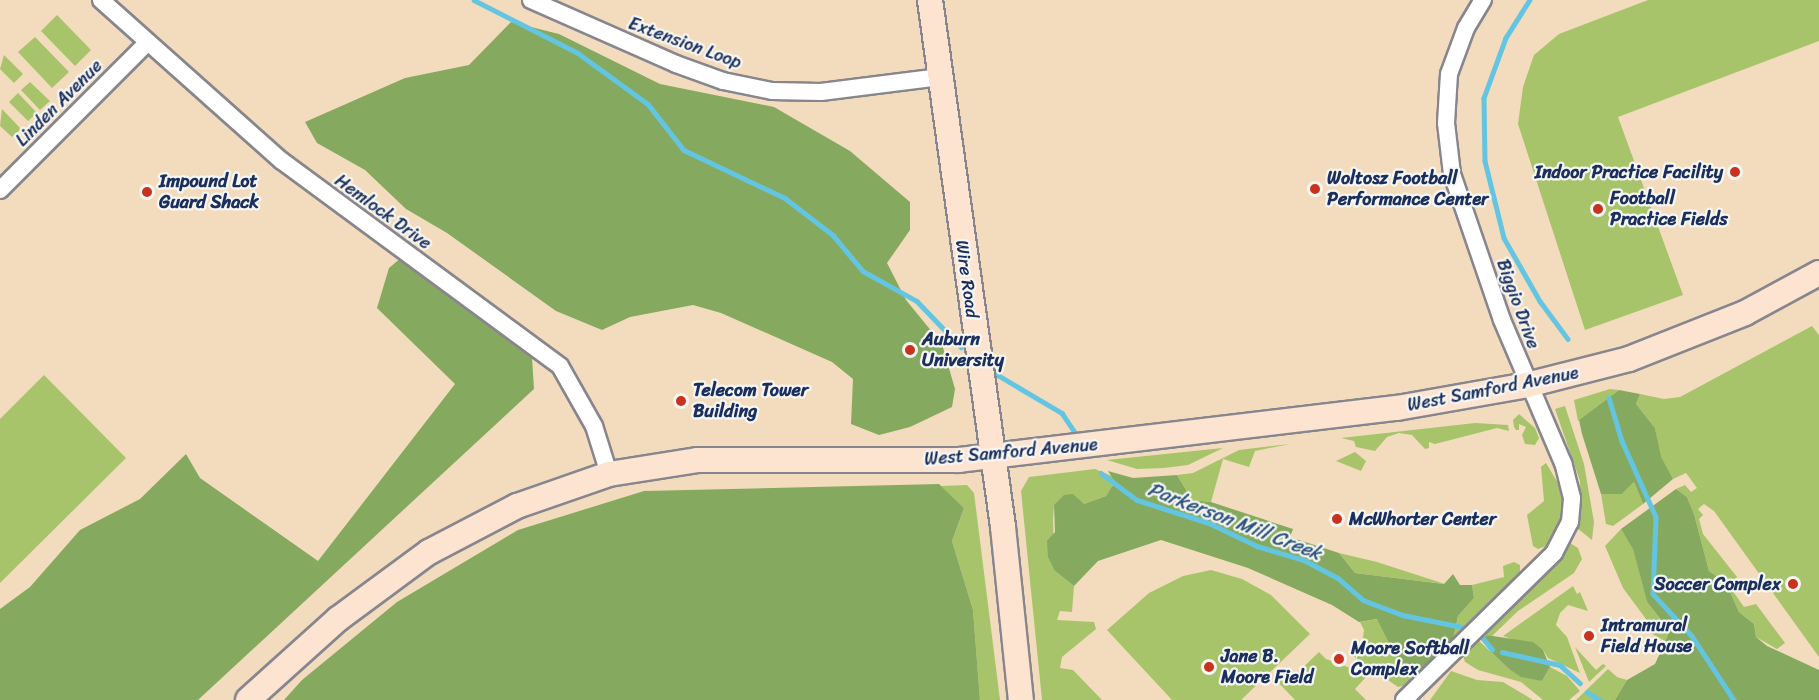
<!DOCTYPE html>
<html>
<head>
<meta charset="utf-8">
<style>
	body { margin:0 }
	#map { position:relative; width:1819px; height:700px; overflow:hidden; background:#f3dcbd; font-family:Sriracha,sans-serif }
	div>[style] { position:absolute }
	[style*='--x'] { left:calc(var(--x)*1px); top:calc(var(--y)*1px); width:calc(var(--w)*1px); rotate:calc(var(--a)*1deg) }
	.green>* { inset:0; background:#a7c46b }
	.forest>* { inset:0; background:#85aa5f }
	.stream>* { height:4.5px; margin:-2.25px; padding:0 2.25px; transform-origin:2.25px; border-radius:2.25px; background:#63c5e1 }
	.roads { filter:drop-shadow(2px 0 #87868e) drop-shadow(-2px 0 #87868e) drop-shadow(0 2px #87868e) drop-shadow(0 -2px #87868e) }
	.street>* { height:16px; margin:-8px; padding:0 8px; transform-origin:8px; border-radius:8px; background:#fff }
	.secondary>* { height:24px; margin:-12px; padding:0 12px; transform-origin:12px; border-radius:12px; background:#fde4d1 }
	.dots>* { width:16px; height:16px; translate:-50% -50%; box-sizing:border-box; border:3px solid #f6f6f2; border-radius:50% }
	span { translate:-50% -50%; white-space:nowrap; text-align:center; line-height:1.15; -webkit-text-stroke:4.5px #f6f6f2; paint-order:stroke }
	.street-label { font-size:18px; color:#1b2f5e }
	.poi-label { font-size:18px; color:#1b2f5e; font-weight:700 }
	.right { translate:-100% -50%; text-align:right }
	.left { translate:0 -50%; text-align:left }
	.water-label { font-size:20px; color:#2d547f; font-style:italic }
</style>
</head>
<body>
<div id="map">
	<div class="green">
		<div style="clip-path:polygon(1648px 0,1819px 0,1819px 41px,1618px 117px,1683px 295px,1585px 330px,1518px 124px,1523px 87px,1534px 55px,1559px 34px)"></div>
		<div style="clip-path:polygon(57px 15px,91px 50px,75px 66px,41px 31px)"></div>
		<div style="clip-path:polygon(35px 37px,69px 72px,52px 88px,18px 52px)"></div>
		<div style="clip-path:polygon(4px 55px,23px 74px,14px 83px,0 69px)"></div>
		<div style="clip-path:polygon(30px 82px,50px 101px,40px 110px,21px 90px)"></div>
		<div style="clip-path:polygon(18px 93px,37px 113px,28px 121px,9px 102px)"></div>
		<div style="clip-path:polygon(2px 109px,21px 129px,12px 137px,0 126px)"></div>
		<div style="clip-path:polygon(1812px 326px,1819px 335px,1819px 657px,1714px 511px,1704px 504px,1698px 509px,1703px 515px,1699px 519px,1703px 534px,1737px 577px,1730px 587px,1744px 607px,1756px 604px,1785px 643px,1777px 649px,1756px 637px,1754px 624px,1739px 612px,1726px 583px,1709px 571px,1694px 514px,1687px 497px,1676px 489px,1685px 485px,1691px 492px,1697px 488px,1686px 473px,1673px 479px,1660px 457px,1655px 428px,1636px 404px,1640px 394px,1664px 399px,1680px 397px)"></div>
		<div style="clip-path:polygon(44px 375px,126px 458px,0 583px,0 419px)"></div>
		<div style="clip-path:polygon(1610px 389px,1619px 390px,1578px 421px,1574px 400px)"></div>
		<div style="clip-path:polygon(1565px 406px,1584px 464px,1594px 522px,1592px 540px,1577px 528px,1580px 481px,1555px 409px)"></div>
		<div style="clip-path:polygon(1519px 414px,1535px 428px,1539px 438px,1535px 445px,1525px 444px,1522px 435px,1526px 427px,1519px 424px,1519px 430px,1516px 430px,1514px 427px,1513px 420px)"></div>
		<div style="clip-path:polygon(1475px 423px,1508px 425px,1509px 431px,1497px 428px,1435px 444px,1429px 442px,1429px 448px,1425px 449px,1412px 435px,1399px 433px,1387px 437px,1375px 451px,1356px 447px,1354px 441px,1341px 438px)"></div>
		<div style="clip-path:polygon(1290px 444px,1255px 451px,1249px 467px,1223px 459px,1211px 502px,1192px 500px,1177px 475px,1193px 473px,1239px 450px)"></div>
		<div style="clip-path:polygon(1223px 448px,1188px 465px,1164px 468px,1137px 469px,1107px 460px)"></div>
		<div style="clip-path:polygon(1355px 452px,1366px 461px,1361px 471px,1336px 461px)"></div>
		<div style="clip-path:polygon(1546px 463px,1558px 483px,1564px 509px,1556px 536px,1549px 545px,1538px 549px,1533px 546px,1527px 515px,1544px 501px,1541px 467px)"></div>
		<div style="clip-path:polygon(1095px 469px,1114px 477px,1112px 488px,1106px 496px,1084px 504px,1054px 505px,1053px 520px,1055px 571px,1074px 586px,1072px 612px,1060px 611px,1057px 620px,1094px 622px,1096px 629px,1062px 657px,1060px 668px,1073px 670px,1102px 700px,1042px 700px,1021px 491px,1029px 477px)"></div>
		<div style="clip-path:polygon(1634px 482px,1643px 504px,1613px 526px,1606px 524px,1601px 494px,1622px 494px)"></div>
		<div style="clip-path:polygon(967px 485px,974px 493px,1000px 700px,980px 700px,973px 610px,952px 541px,964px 508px,941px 486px)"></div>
		<div style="clip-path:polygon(1621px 529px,1633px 548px,1647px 602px,1670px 631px,1667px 642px,1643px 629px,1646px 619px,1623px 588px,1605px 546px)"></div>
		<div style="clip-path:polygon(1570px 543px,1578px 548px,1582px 559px,1574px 573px,1518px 611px,1492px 636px,1480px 634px,1556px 561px)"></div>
		<div style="clip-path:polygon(1339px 553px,1377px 562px,1445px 584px,1355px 573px)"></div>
		<div style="clip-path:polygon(1514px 562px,1520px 565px,1520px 573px,1453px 639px,1458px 616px,1474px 598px,1472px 585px,1504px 577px,1503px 566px)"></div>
		<div style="clip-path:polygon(1211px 570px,1242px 579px,1271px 595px,1310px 634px,1241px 700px,1172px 700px,1107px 630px,1149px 593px,1183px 576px)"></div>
		<div style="clip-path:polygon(1573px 586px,1577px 594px,1580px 592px,1588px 611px,1568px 605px,1560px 613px,1556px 625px,1567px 637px,1580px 673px,1548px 658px,1543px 650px,1503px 636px)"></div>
		<div style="clip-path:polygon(1378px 619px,1397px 659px,1419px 673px,1406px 685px,1398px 687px,1349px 653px,1362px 644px,1364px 630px,1360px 622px)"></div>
		<div style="clip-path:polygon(1478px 640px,1509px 669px,1542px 681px,1550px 667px,1567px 676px,1580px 691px,1569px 700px,1543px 700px,1521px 682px,1478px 670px,1465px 662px,1463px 655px)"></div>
		<div style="clip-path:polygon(1575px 647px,1596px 670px,1603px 664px,1606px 666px,1589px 682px)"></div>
		<div style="clip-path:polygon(1319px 652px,1326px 659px,1364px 673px,1366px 677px,1355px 689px,1366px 700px,1295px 700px,1273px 677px,1282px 668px,1292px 678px)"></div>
		<div style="clip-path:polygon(1608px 669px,1617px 677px,1627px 680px,1615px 700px,1576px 700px)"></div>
		<div style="clip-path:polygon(1451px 671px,1477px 680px,1503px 682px,1533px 700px,1430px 700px)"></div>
	</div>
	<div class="forest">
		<div style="clip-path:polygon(511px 22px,559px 34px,660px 84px,774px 107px,850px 151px,910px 202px,910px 230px,887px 263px,906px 300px,942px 344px,955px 389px,952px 407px,910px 427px,879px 435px,851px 424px,853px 379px,832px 362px,721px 313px,693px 305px,630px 317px,602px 330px,556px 311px,447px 233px,406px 209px,365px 170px,317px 143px,305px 122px,405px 78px,469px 65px)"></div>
		<div style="clip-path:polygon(407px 253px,531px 342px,534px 389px,198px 700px,0 700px,0 609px,30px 587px,80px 530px,140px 499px,186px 454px,200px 478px,318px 561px,455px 384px,377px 308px,389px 268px)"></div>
		<div style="clip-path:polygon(1619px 390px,1640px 394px,1636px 404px,1655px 428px,1661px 457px,1673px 479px,1643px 504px,1634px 482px,1622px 494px,1601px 494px,1582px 434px,1579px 420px)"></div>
		<div style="clip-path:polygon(1108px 471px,1133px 478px,1177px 475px,1192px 500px,1211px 502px,1293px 529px,1290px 537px,1339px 553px,1355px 573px,1444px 584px,1453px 574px,1460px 585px,1472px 585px,1474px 598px,1458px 616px,1453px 639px,1419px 673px,1397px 659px,1377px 619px,1359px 622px,1332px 605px,1248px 568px,1161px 540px,1098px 561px,1074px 586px,1055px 571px,1048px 557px,1047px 541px,1055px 532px,1054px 505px,1064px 495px,1073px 494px,1084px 504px,1106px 496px,1115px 482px)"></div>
		<div style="clip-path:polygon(939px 484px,964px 508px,952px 541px,973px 610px,980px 700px,284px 700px,302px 680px,397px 602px,518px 530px,644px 491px)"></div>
		<div style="clip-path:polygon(1676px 489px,1687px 497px,1694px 514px,1709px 571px,1726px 583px,1739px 612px,1754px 624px,1756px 637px,1767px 646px,1819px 670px,1819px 700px,1615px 700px,1627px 680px,1655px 664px,1670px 631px,1647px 602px,1633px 549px,1621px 529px)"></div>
		<div style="clip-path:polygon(1486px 635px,1533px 642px,1543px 650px,1550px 667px,1542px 681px,1521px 677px,1509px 669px,1491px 652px,1483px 641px)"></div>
	</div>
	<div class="stream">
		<div style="--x:474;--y:0;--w:117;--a:27"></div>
		<div style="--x:578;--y:53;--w:87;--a:36.1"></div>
		<div style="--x:648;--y:104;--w:58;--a:52"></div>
		<div style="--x:684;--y:150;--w:112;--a:25.4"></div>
		<div style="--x:785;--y:198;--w:61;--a:37.6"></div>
		<div style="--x:833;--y:235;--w:47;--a:50.2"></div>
		<div style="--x:863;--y:271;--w:62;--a:29.1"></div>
		<div style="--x:917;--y:301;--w:64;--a:46.3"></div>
		<div style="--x:1530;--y:0;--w:45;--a:122.3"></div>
		<div style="--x:1506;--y:38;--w:64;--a:110.1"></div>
		<div style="--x:1484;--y:98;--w:63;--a:89.1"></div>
		<div style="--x:1485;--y:161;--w:79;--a:76.1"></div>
		<div style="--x:1504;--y:238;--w:73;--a:60.3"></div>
		<div style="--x:1540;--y:301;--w:47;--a:53.6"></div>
		<div style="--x:996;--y:374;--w:77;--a:30.6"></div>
		<div style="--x:1062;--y:413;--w:22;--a:56"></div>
		<div style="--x:1609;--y:398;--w:45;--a:73.2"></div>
		<div style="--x:1622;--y:441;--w:83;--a:65.9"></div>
		<div style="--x:1656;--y:517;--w:77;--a:92.2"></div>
		<div style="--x:1653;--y:594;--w:57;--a:47.1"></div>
		<div style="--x:1692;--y:636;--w:77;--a:56.7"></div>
		<div style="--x:1101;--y:473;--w:45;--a:36.9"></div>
		<div style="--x:1137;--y:500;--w:76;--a:17.7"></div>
		<div style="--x:1209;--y:523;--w:53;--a:25.6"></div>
		<div style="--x:1257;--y:546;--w:49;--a:16.6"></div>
		<div style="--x:1304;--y:560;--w:38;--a:28"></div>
		<div style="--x:1338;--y:578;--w:33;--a:41"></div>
		<div style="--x:1363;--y:600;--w:43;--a:20.6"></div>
		<div style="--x:1403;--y:615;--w:60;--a:11.5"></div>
		<div style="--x:1482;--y:637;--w:16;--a:50"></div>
		<div style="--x:1502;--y:652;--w:59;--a:12.6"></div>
		<div style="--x:1560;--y:665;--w:27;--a:42"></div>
		<div style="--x:1587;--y:692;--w:15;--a:32"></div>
	</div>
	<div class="roads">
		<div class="street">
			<div style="--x:101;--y:0;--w:242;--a:41.7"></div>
			<div style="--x:282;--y:161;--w:345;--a:36.4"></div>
			<div style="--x:560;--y:366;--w:69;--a:60.5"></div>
			<div style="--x:594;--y:426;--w:50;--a:72.6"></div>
			<div style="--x:531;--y:0;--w:158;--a:23.8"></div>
			<div style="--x:676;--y:64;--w:50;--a:19.9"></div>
			<div style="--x:723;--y:81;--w:50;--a:11.5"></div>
			<div style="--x:772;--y:91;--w:49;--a:1.2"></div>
			<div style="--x:821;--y:92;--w:120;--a:-7.2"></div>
			<div style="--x:0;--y:190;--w:208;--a:-45"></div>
			<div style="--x:1404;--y:700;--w:210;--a:-44.4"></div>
			<div style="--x:1554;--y:553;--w:35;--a:-63"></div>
			<div style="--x:1570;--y:522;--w:24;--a:-85"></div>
			<div style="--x:1572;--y:498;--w:36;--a:-104"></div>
			<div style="--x:1563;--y:463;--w:155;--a:-113.1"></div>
			<div style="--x:1502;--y:320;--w:154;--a:-108.9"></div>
			<div style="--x:1452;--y:174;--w:51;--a:-96.7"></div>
			<div style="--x:1446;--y:123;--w:49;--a:-86.5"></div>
			<div style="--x:1449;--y:74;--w:49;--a:-69.7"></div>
			<div style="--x:1466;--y:28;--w:33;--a:-59"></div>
		</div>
		<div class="secondary">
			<div style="--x:930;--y:0;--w:532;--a:82.11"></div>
			<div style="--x:1003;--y:527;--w:174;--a:84.1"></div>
			<div style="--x:248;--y:700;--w:121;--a:-42"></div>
			<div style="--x:338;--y:619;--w:113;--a:-36.4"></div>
			<div style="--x:429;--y:552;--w:99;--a:-27.6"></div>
			<div style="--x:517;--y:506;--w:97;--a:-19.2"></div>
			<div style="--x:609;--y:474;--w:89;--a:-9"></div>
			<div style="--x:697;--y:460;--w:262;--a:0"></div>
			<div style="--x:959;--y:460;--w:441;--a:-6.8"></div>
			<div style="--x:1397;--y:408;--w:132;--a:-10"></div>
			<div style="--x:1527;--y:385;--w:105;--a:-14.3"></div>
			<div style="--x:1629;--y:359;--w:125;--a:-21.6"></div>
			<div style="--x:1745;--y:313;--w:84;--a:-28.4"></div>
		</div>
	</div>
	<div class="dots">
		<div style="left:1735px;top:172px;background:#c8321e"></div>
		<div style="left:1315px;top:189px;background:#c8321e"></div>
		<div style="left:147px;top:192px;background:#c8321e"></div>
		<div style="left:1598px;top:209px;background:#c8321e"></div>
		<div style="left:910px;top:350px;background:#c8321e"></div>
		<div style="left:681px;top:401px;background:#c8321e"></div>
		<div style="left:1337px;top:519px;background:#c8321e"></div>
		<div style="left:1793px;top:584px;background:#c8321e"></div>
		<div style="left:1589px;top:636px;background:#c8321e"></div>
		<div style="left:1339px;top:659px;background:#c8321e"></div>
		<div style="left:1209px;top:667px;background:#c8321e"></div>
	</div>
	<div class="street-label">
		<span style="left:685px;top:43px;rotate:20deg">Extension Loop</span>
		<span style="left:59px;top:103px;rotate:-45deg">Linden Avenue</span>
		<span style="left:383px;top:212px;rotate:36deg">Hemlock Drive</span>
		<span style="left:967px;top:279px;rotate:82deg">Wire Road</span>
		<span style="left:1518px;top:304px;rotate:70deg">Biggio Drive</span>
		<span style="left:1493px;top:389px;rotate:-11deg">West Samford Avenue</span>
		<span style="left:1011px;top:452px;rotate:-5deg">West Samford Avenue</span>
	</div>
	<div class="poi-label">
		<span class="right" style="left:1723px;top:172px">Indoor Practice Facility</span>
		<span class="left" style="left:1327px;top:189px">Woltosz Football<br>Performance Center</span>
		<span class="left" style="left:159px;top:192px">Impound Lot<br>Guard Shack</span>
		<span class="left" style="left:1610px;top:209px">Football<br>Practice Fields</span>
		<span class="left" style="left:922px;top:350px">Auburn<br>University</span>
		<span class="left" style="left:693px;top:401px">Telecom Tower<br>Building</span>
		<span class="left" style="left:1349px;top:519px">McWhorter Center</span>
		<span class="right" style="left:1781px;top:584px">Soccer Complex</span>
		<span class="left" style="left:1601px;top:636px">Intramural<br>Field House</span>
		<span class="left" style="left:1351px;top:659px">Moore Softball<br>Complex</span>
		<span class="left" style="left:1221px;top:667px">Jane B.<br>Moore Field</span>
	</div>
	<div class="water-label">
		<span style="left:1235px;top:521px;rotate:21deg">Parkerson Mill Creek</span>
	</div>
</div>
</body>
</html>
